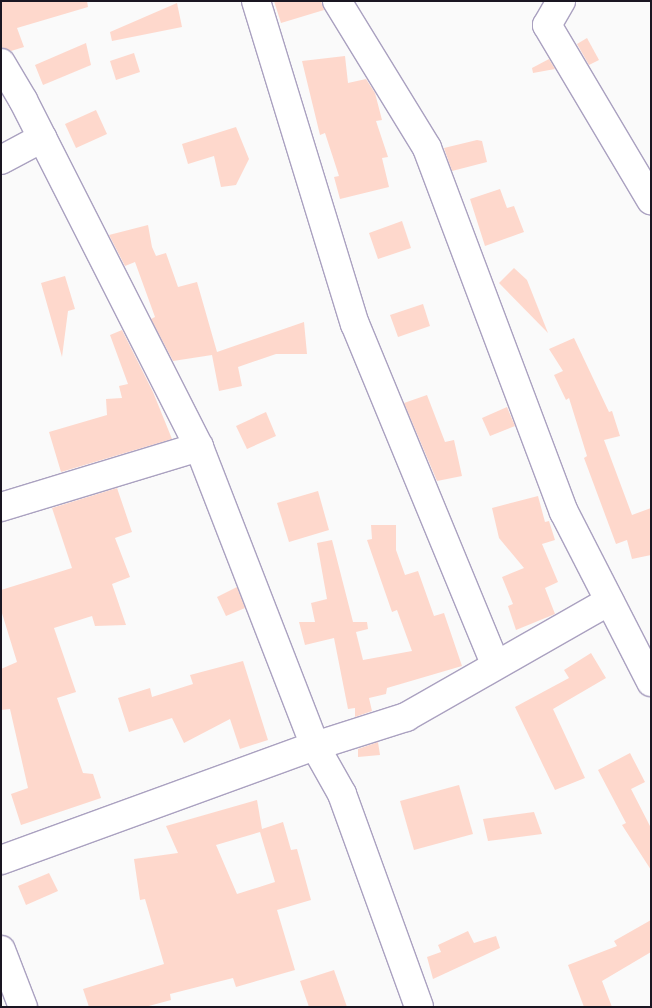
<!DOCTYPE html>
<html>
<head>
<meta charset="utf-8">
<style>
	body { margin:0 }
	#map { position:relative; width:652px; height:1008px; overflow:hidden; background:#fafafa; font-family:Spectral,serif }
	div>[style] { position:absolute }
	[style*='--x'] { left:calc(var(--x)*1px); top:calc(var(--y)*1px); width:calc(var(--w)*1px); rotate:calc(var(--a)*1deg) }
	.building>* { inset:0; background:#fed8cc }
	.roads { filter:drop-shadow(1px 0 #aaa1c0) drop-shadow(-1px 0 #aaa1c0) drop-shadow(0 1px #aaa1c0) drop-shadow(0 -1px #aaa1c0) }
	.minor>* { height:28px; margin:-14px; padding:0 14px; transform-origin:14px; border-radius:14px; background:#fff }
	span { translate:-50% -50%; white-space:nowrap; text-align:center; line-height:1.15; -webkit-text-stroke:4px #fafafa; paint-order:stroke }
	.frame { position:absolute; inset:0; border:2px solid #1a1622; pointer-events:none }
</style>
</head>
<body>
<div id="map">
	<div class="building">
		<div style="clip-path:polygon(1px 1px,87px 1px,88px 7px,17px 28px,24px 47px,11px 51px,1px 47px)"></div>
		<div style="clip-path:polygon(274px 1px,321px 1px,324px 10px,281px 23px)"></div>
		<div style="clip-path:polygon(177px 3px,182px 27px,112px 41px,110px 32px)"></div>
		<div style="clip-path:polygon(587px 38px,599px 60px,589px 65px,577px 44px)"></div>
		<div style="clip-path:polygon(86px 43px,91px 65px,43px 85px,35px 65px)"></div>
		<div style="clip-path:polygon(134px 53px,140px 72px,116px 80px,110px 61px)"></div>
		<div style="clip-path:polygon(345px 56px,348px 83px,366px 79px,375px 93px,382px 120px,376px 121px,388px 157px,382px 158px,389px 187px,340px 199px,334px 177px,339px 176px,325px 133px,320px 135px,302px 61px)"></div>
		<div style="clip-path:polygon(549px 59px,555px 69px,533px 73px,532px 68px)"></div>
		<div style="clip-path:polygon(96px 110px,107px 134px,76px 148px,65px 124px)"></div>
		<div style="clip-path:polygon(236px 127px,249px 159px,236px 185px,221px 187px,214px 156px,188px 164px,182px 144px)"></div>
		<div style="clip-path:polygon(477px 140px,482px 141px,487px 162px,452px 171px,444px 148px)"></div>
		<div style="clip-path:polygon(500px 189px,507px 208px,514px 206px,524px 232px,485px 246px,470px 199px)"></div>
		<div style="clip-path:polygon(402px 221px,411px 248px,378px 259px,369px 233px)"></div>
		<div style="clip-path:polygon(148px 225px,152px 247px,156px 256px,166px 253px,178px 287px,197px 282px,217px 352px,304px 322px,307px 354px,276px 354px,238px 367px,242px 386px,219px 391px,212px 355px,173px 361px,151px 319px,155px 317px,135px 262px,125px 266px,109px 235px)"></div>
		<div style="clip-path:polygon(514px 268px,527px 280px,548px 333px,499px 283px)"></div>
		<div style="clip-path:polygon(65px 276px,75px 309px,68px 311px,62px 357px,41px 283px)"></div>
		<div style="clip-path:polygon(423px 304px,430px 326px,398px 337px,390px 315px)"></div>
		<div style="clip-path:polygon(122px 330px,153px 392px,172px 439px,61px 472px,49px 432px,107px 415px,106px 399px,122px 398px,119px 386px,128px 384px,110px 335px)"></div>
		<div style="clip-path:polygon(574px 338px,609px 412px,612px 411px,620px 436px,604px 440px,632px 515px,651px 508px,651px 555px,632px 559px,627px 540px,616px 544px,584px 458px,587px 456px,569px 398px,566px 400px,554px 375px,563px 371px,549px 349px)"></div>
		<div style="clip-path:polygon(427px 395px,445px 442px,454px 440px,462px 476px,437px 481px,404px 403px)"></div>
		<div style="clip-path:polygon(507px 407px,515px 426px,490px 436px,482px 418px)"></div>
		<div style="clip-path:polygon(266px 412px,276px 436px,247px 449px,236px 426px)"></div>
		<div style="clip-path:polygon(117px 488px,132px 532px,115px 538px,130px 577px,112px 584px,126px 625px,95px 626px,92px 616px,54px 628px,76px 692px,57px 698px,83px 773px,93px 774px,101px 798px,21px 825px,11px 794px,28px 788px,10px 709px,1px 710px,1px 669px,17px 662px,1px 610px,1px 590px,72px 568px,52px 508px)"></div>
		<div style="clip-path:polygon(318px 491px,329px 530px,289px 542px,277px 503px)"></div>
		<div style="clip-path:polygon(538px 496px,545px 522px,549px 521px,555px 540px,542px 544px,558px 582px,545px 588px,555px 614px,516px 630px,508px 606px,513px 604px,502px 577px,524px 568px,499px 538px,492px 508px)"></div>
		<div style="clip-path:polygon(371px 525px,396px 525px,396px 550px,405px 575px,418px 571px,434px 616px,444px 613px,462px 666px,387px 688px,386px 694px,369px 698px,372px 711px,355px 717px,355px 708px,348px 709px,334px 638px,305px 645px,299px 622px,315px 622px,311px 603px,327px 599px,317px 543px,332px 540px,353px 622px,367px 622px,368px 629px,356px 632px,363px 660px,412px 651px,397px 610px,392px 612px,367px 540px,372px 539px)"></div>
		<div style="clip-path:polygon(237px 587px,245px 608px,226px 616px,217px 597px)"></div>
		<div style="clip-path:polygon(591px 653px,606px 678px,553px 709px,585px 778px,555px 790px,515px 707px,569px 678px,564px 670px)"></div>
		<div style="clip-path:polygon(243px 661px,268px 740px,240px 749px,230px 719px,184px 743px,172px 718px,129px 732px,118px 698px,150px 688px,152px 697px,193px 684px,190px 675px)"></div>
		<div style="clip-path:polygon(378px 742px,380px 755px,358px 757px,358px 749px)"></div>
		<div style="clip-path:polygon(630px 753px,645px 782px,631px 789px,651px 828px,651px 870px,622px 825px,626px 823px,598px 770px)"></div>
		<div style="clip-path:polygon(459px 785px,473px 834px,414px 850px,400px 801px)"></div>
		<div style="clip-path:polygon(evenodd,257px 800px,262px 829px,283px 822px,291px 850px,297px 849px,311px 900px,277px 910px,295px 970px,236px 987px,233px 978px,170px 994px,171px 1000px,145px 1007px,89px 1007px,83px 989px,164px 964px,145px 899px,140px 900px,134px 859px,178px 853px,166px 826px,257px 800px,260px 832px,275px 882px,237px 894px,216px 845px,260px 832px)"></div>
		<div style="clip-path:polygon(534px 812px,542px 834px,488px 841px,483px 819px)"></div>
		<div style="clip-path:polygon(49px 873px,58px 891px,26px 905px,18px 886px)"></div>
		<div style="clip-path:polygon(651px 920px,651px 952px,602px 981px,612px 1007px,584px 1007px,568px 965px,617px 946px,614px 941px)"></div>
		<div style="clip-path:polygon(468px 931px,474px 943px,496px 936px,500px 948px,433px 979px,427px 957px,441px 952px,438px 945px)"></div>
		<div style="clip-path:polygon(334px 970px,347px 1007px,309px 1007px,300px 981px)"></div>
	</div>
	<div class="roads">
		<div class="minor">
			<div style="--x:256;--y:1;--w:338;--a:73"></div>
			<div style="--x:355;--y:324;--w:368;--a:67.6"></div>
			<div style="--x:337;--y:1;--w:172;--a:58.5"></div>
			<div style="--x:427;--y:148;--w:389;--a:69.4"></div>
			<div style="--x:564;--y:512;--w:191;--a:62.9"></div>
			<div style="--x:561;--y:1;--w:28;--a:120"></div>
			<div style="--x:547;--y:25;--w:204;--a:59.3"></div>
			<div style="--x:1;--y:63;--w:43;--a:59.3"></div>
			<div style="--x:23;--y:100;--w:389;--a:63.1"></div>
			<div style="--x:199;--y:447;--w:321;--a:68.8"></div>
			<div style="--x:315;--y:746;--w:55;--a:60.6"></div>
			<div style="--x:342;--y:794;--w:226;--a:70.1"></div>
			<div style="--x:1;--y:160;--w:47;--a:-28.2"></div>
			<div style="--x:1;--y:507;--w:207;--a:-16.9"></div>
			<div style="--x:1;--y:860;--w:334;--a:-20"></div>
			<div style="--x:315;--y:746;--w:96;--a:-17.7"></div>
			<div style="--x:406;--y:717;--w:234;--a:-29.7"></div>
			<div style="--x:1;--y:950;--w:61;--a:68.9"></div>
		</div>
	</div>
	<div class="frame"></div>
</div>
</body>
</html>
